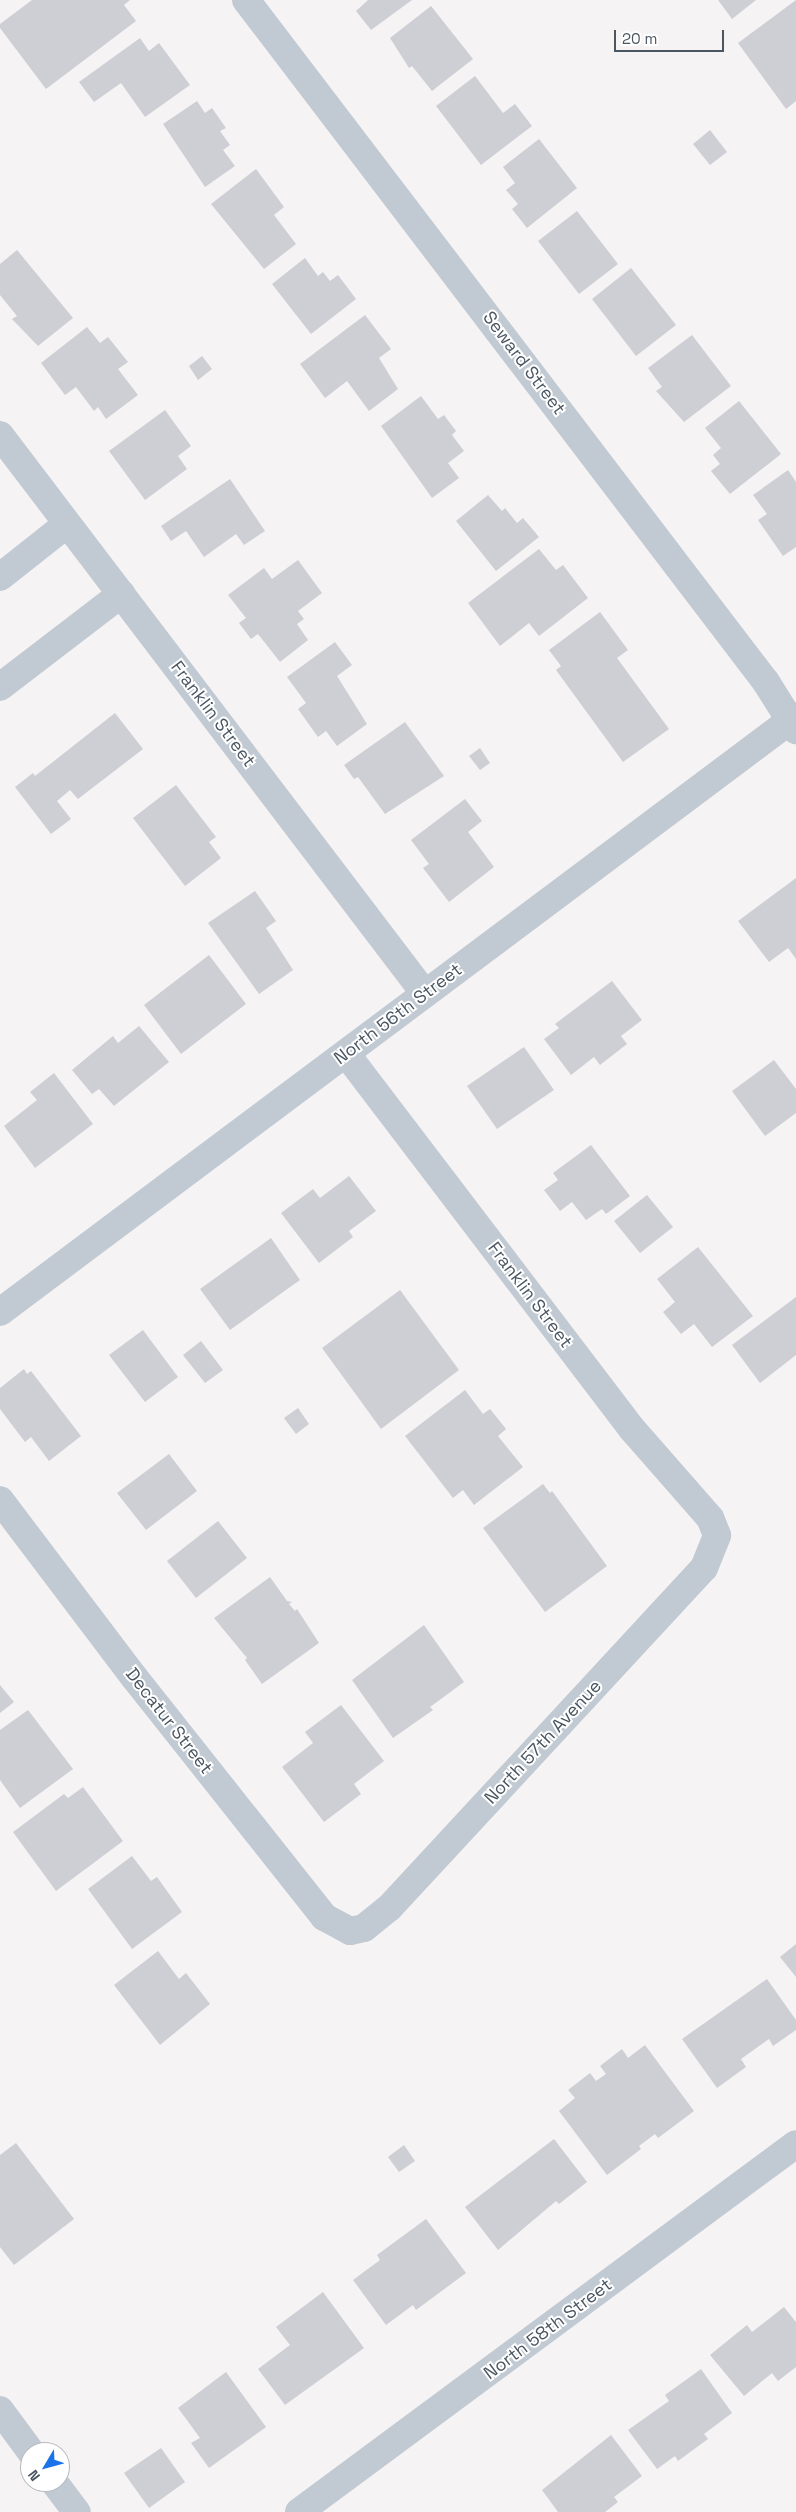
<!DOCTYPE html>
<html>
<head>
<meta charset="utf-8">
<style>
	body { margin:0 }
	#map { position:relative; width:796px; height:2512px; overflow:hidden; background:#f5f3f3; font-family:"Space Grotesk",sans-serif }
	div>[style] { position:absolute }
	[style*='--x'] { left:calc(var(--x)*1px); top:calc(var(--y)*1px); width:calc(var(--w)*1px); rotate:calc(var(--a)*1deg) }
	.building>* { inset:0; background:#cdcfd5 }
	.minor>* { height:28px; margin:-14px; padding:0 14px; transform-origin:14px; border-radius:14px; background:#c1cad2 }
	span { translate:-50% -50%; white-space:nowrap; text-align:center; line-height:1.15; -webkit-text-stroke:4px #fff; paint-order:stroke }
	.street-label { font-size:18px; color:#4a5661 }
	.north { position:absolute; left:20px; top:2442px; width:50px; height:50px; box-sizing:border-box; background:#fff; border:1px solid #b7bbc0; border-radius:50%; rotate:233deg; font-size:14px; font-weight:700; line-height:20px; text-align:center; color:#4a5661 }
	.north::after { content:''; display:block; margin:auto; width:18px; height:22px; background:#1a73e8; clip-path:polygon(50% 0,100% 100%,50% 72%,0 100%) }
	.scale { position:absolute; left:614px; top:30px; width:110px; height:22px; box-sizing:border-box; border:2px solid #4a5661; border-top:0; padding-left:6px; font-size:15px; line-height:18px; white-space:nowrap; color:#4a5661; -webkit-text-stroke:4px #fff; paint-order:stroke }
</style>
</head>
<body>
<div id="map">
	<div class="building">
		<div style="clip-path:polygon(32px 0,130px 0,124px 5px,136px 21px,46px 89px,0 28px,0 24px)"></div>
		<div style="clip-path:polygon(368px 0,412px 0,371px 30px,356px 11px)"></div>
		<div style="clip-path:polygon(718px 0,756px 0,732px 19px)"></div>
		<div style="clip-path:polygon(796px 0,796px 101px,786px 109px,738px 43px)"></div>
		<div style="clip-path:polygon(431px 6px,473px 59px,432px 91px,412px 66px,409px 68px,390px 38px)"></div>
		<div style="clip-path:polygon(140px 38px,149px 51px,159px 43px,190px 85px,145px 117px,121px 83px,94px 102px,79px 82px)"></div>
		<div style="clip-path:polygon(475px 76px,503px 113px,515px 104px,532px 126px,481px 165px,436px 106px)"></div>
		<div style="clip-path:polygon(197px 101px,205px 113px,212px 108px,226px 128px,220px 131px,230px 145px,223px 150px,235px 166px,205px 187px,163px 124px)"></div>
		<div style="clip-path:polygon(710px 130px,727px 152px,710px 165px,693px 144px)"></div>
		<div style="clip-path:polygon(539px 139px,577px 188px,527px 228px,512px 209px,518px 204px,506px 190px,515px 183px,503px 167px)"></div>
		<div style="clip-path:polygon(256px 169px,284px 207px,274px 215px,296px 244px,264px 269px,211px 204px)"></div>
		<div style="clip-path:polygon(577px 211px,618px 264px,579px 294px,538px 241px)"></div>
		<div style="clip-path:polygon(17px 250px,73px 318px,38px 346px,12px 319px,17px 316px,0 295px,0 264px)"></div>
		<div style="clip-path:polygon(305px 258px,318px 276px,323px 272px,330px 281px,338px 275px,356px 299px,311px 334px,272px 284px)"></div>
		<div style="clip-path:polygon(631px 268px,676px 325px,636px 356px,592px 299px)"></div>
		<div style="clip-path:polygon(365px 315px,391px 349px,379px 358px,398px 389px,369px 411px,347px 381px,325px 398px,300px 364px)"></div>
		<div style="clip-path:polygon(87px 327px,100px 343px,108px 337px,128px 362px,118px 369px,138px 395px,106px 419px,98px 407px,94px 411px,76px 387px,65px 395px,41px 363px)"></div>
		<div style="clip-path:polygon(692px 335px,731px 386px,684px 422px,656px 391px,662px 387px,648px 368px)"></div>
		<div style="clip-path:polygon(202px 356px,212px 369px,198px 380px,189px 366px)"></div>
		<div style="clip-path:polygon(421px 396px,438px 419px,444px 415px,456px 431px,452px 435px,464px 451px,448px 463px,459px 478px,432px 498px,381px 426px)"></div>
		<div style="clip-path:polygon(739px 401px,781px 454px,730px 494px,711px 471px,720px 464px,713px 455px,721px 448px,705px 428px)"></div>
		<div style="clip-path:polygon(165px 410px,191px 446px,178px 456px,187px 469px,145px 500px,109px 451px)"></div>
		<div style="clip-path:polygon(788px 470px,796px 482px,796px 547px,783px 556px,758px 520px,767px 514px,753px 495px)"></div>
		<div style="clip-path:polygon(230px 479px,265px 531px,244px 545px,236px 534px,204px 557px,186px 531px,171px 541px,161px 526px)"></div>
		<div style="clip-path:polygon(488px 495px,502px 511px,505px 508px,517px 523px,523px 518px,539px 537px,496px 571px,456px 521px)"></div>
		<div style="clip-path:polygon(539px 549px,556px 570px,563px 565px,588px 598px,539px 636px,529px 623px,500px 646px,468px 603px)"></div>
		<div style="clip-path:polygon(298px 560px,322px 593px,298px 611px,304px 619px,297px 624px,308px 640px,280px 662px,258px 634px,251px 639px,239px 623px,246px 618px,228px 595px,264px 568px,272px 579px)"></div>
		<div style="clip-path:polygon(600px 612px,628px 650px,617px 658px,669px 729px,623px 762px,556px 670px,561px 666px,549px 650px)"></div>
		<div style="clip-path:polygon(335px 642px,352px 665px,337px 676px,367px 724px,337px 746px,326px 731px,318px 737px,298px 709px,306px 703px,287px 677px)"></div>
		<div style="clip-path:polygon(115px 713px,143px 749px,78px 799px,70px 790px,57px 801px,71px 819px,51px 834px,15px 787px,33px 773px,35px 776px)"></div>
		<div style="clip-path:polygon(405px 722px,444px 776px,385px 814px,358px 777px,354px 779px,344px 765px)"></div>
		<div style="clip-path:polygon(480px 748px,490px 763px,480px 770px,469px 756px)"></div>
		<div style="clip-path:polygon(176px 785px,216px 837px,209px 842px,221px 858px,185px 886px,133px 818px)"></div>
		<div style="clip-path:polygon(465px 799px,482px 821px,468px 832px,494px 867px,449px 902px,423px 868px,429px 864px,411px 840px)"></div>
		<div style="clip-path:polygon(796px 878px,796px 959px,788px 948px,769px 962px,738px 921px)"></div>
		<div style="clip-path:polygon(255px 891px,276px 921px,266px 928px,293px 970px,259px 994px,208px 923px)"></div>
		<div style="clip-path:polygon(209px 955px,246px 1004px,181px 1054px,144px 1005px)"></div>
		<div style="clip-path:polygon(612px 981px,642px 1020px,621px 1036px,627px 1044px,600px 1065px,594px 1057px,571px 1075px,544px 1039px,559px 1028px,555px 1024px)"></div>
		<div style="clip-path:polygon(139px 1026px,169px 1062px,114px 1106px,99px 1089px,92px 1094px,72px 1070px,113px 1036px,118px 1043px)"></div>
		<div style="clip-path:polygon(524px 1047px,554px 1090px,497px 1129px,467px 1086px)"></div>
		<div style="clip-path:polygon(774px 1060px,796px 1089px,796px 1113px,765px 1136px,732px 1091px)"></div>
		<div style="clip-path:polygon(54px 1073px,93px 1124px,35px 1168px,4px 1126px,37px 1100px,30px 1092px)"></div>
		<div style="clip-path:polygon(591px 1145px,630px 1196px,606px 1214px,602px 1209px,586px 1220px,572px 1202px,560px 1211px,544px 1190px,558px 1180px,553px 1173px)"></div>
		<div style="clip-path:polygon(349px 1176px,376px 1211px,349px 1231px,353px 1237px,319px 1263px,281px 1213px,313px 1189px,320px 1198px)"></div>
		<div style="clip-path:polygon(647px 1195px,673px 1227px,640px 1253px,614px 1221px)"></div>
		<div style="clip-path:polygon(271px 1238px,300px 1280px,230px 1330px,200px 1289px)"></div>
		<div style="clip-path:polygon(698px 1247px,753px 1316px,712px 1347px,694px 1324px,681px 1334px,663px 1312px,675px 1302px,657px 1279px)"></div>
		<div style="clip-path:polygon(400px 1290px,459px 1370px,381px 1429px,322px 1348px)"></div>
		<div style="clip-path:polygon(796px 1297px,796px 1355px,760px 1383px,732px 1345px)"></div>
		<div style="clip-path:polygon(143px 1330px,178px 1377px,145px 1402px,109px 1355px)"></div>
		<div style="clip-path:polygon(201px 1341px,223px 1370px,205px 1383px,183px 1355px)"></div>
		<div style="clip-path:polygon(24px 1369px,27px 1374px,31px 1371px,81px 1436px,49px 1461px,31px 1437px,25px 1442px,0 1409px,0 1388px)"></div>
		<div style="clip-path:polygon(465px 1390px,483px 1414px,490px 1409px,506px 1429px,498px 1436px,523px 1467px,474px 1505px,463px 1490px,453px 1498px,405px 1436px)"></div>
		<div style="clip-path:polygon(298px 1408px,309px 1424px,296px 1434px,284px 1418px)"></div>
		<div style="clip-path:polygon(169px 1454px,197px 1491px,146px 1530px,117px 1493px)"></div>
		<div style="clip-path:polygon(543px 1484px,550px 1493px,552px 1491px,607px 1566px,545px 1612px,483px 1528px)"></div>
		<div style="clip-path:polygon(218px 1521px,247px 1558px,196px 1598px,167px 1561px)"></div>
		<div style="clip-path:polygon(270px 1577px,287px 1601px,292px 1602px,289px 1604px,295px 1611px,297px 1609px,319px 1643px,262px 1684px,245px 1660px,247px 1658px,214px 1618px)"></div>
		<div style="clip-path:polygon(424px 1625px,464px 1682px,430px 1707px,433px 1710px,393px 1738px,352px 1680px)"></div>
		<div style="clip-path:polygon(0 1685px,14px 1702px,0 1713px)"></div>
		<div style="clip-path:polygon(341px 1705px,384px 1761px,354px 1784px,361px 1794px,324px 1822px,282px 1767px,313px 1743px,305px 1732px)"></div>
		<div style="clip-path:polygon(28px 1710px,73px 1769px,20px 1808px,0 1780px,0 1730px)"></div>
		<div style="clip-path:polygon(83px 1787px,123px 1841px,56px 1891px,13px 1832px,64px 1794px,68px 1798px)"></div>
		<div style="clip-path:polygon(132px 1856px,151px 1881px,157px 1877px,182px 1912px,132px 1949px,88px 1889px)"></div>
		<div style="clip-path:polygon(796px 1944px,796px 1977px,780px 1957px)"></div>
		<div style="clip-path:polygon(158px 1951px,179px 1979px,186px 1973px,210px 2004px,160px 2045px,114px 1985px)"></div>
		<div style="clip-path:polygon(767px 1979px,796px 2020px,796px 2030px,773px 2046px,769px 2039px,741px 2059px,746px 2067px,717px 2088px,682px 2039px)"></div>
		<div style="clip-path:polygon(645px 2045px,694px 2111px,658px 2138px,655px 2134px,639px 2146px,641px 2149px,607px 2175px,559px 2111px,575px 2098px,568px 2090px,590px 2073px,596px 2081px,606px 2074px,600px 2066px,622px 2049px,628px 2058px)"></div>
		<div style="clip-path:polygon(554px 2139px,587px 2182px,559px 2204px,556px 2201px,498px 2250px,465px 2207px)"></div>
		<div style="clip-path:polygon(16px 2143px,74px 2219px,14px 2265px,0 2247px,0 2155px)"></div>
		<div style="clip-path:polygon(404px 2145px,415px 2161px,399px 2172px,388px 2157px)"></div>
		<div style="clip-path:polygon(426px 2219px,466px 2273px,416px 2310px,413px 2305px,386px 2325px,353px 2280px,380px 2260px,377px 2255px)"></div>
		<div style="clip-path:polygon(323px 2292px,364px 2348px,285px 2405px,258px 2369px,290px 2345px,276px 2327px)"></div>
		<div style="clip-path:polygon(784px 2307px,796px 2322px,796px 2367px,778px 2381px,772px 2373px,744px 2396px,710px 2355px,747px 2325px,752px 2332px)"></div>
		<div style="clip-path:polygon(701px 2369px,732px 2413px,704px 2434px,708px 2439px,678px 2461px,675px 2456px,657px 2469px,628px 2430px,669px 2401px,665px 2395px)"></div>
		<div style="clip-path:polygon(226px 2372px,266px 2427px,209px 2468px,191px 2443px,200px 2438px,178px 2408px)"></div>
		<div style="clip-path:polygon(611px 2435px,642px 2476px,614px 2497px,618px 2502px,605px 2512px,558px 2512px,542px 2490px)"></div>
		<div style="clip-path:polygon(161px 2448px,185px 2482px,149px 2508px,124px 2473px)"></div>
	</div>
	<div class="minor">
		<div style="--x:246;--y:0;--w:858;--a:52.68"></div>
		<div style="--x:766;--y:682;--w:57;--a:58"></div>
		<div style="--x:0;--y:435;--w:702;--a:52.75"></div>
		<div style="--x:0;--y:577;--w:85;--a:-38.3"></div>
		<div style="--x:0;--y:687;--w:153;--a:-37.5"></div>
		<div style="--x:0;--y:1312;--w:994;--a:-36.82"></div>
		<div style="--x:0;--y:1500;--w:222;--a:52.9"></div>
		<div style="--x:134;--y:1677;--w:306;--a:51.6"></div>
		<div style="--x:324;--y:1917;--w:30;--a:28"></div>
		<div style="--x:350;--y:1931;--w:14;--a:-12"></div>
		<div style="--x:364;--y:1928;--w:32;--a:-39"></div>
		<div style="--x:389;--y:1908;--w:463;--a:-47.2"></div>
		<div style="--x:704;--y:1568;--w:35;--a:-68"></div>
		<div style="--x:717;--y:1535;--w:18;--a:-112"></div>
		<div style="--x:710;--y:1518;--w:118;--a:-131.2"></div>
		<div style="--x:632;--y:1429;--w:472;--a:-127.3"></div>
		<div style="--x:0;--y:2410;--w:52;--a:53.6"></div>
		<div style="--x:54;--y:2482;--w:38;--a:53"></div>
		<div style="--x:299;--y:2512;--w:618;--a:-36.52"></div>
	</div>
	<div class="street-label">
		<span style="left:524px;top:363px;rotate:53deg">Seward Street</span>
		<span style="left:213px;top:714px;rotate:53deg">Franklin Street</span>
		<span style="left:398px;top:1014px;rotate:-37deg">North 56th Street</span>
		<span style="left:530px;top:1295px;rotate:53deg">Franklin Street</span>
		<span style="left:169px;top:1721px;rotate:52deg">Decatur Street</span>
		<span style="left:543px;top:1742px;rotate:-47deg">North 57th Avenue</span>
		<span style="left:548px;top:2329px;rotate:-37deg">North 58th Street</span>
	</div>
	<div class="north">N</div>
	<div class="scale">20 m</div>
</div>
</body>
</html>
